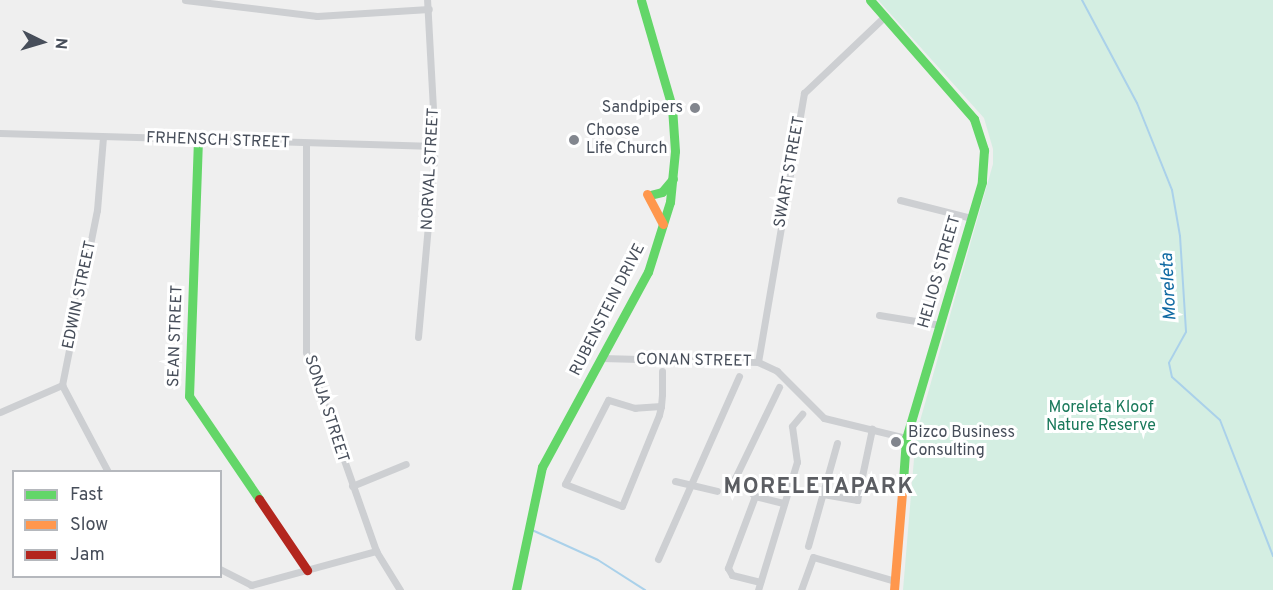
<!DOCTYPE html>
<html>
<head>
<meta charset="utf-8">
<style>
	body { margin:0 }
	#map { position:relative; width:1273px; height:590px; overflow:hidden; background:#efefef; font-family:Overpass,sans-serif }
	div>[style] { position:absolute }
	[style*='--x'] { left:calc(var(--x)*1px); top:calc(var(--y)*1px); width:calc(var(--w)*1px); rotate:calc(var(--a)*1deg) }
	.green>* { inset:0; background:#d4eee2 }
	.stream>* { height:2px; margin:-1px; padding:0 1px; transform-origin:1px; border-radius:1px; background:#aad1ea }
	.street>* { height:7px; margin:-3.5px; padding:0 3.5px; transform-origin:3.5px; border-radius:3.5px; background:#cdcfd2 }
	.fast>* { height:9px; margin:-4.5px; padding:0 4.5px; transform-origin:4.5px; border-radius:4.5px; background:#63d668 }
	.slow>* { height:9px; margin:-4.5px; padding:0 4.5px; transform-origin:4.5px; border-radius:4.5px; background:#ff974d }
	.jam>* { height:9px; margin:-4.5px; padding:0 4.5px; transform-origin:4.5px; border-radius:4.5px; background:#b3261e }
	.dots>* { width:16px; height:16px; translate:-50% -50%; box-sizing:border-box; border:3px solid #fff; border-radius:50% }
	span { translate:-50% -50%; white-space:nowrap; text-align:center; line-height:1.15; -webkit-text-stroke:6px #fff; paint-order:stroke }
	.poi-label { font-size:16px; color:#474e5a }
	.right { translate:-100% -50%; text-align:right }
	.left { translate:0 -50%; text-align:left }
	.street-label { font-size:16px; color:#474e5a }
	.park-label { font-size:16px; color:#1a795b }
	.water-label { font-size:18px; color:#116aa3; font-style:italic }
	.district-label { font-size:22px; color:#5b5d62; font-weight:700; letter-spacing:1.5px }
	.legend { position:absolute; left:12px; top:470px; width:210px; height:108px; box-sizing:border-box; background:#fff; border:2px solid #b5b8bd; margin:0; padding:8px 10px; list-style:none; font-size:18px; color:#474e5a }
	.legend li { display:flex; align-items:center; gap:12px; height:30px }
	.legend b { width:30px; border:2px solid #b5b8bd }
	.north { position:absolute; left:12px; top:12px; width:60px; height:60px; -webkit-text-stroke:4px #fff; paint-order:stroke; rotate:95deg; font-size:16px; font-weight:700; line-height:24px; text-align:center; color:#474e5a }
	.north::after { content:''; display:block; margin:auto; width:21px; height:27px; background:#474e5a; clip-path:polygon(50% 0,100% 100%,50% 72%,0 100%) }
</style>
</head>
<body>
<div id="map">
	<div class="green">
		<div style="clip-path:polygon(878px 0,1273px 0,1273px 590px,903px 590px,916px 435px,993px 164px,993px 149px,984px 118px)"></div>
	</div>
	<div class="stream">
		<div style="--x:1082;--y:0;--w:117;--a:61.9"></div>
		<div style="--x:1137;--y:103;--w:94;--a:68.1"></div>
		<div style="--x:1172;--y:190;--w:47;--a:80.1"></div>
		<div style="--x:1180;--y:236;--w:96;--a:86.4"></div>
		<div style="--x:1186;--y:332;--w:35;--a:119"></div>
		<div style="--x:1169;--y:363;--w:14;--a:78"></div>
		<div style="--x:1172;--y:377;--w:64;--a:41.9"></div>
		<div style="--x:1220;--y:420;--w:146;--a:68.7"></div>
		<div style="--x:532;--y:530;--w:72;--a:24.4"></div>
		<div style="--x:598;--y:560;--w:56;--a:32.6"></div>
	</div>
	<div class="street">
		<div style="--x:185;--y:0;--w:133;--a:6.9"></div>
		<div style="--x:317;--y:16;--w:112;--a:-3.6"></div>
		<div style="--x:0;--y:133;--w:435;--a:1.7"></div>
		<div style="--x:306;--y:144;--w:208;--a:90"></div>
		<div style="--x:306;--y:352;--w:211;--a:70.6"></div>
		<div style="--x:376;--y:551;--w:46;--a:58.4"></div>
		<div style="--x:900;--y:200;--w:73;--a:14.2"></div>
		<div style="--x:879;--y:315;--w:62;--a:9.3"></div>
		<div style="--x:418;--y:337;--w:192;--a:-84.9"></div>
		<div style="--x:435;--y:146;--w:146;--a:-93.1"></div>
		<div style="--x:601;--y:358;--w:157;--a:1.5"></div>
		<div style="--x:758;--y:362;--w:21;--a:25"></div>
		<div style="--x:777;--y:371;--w:66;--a:45"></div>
		<div style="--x:824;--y:418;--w:84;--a:13.7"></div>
		<div style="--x:758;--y:362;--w:273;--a:-80.3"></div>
		<div style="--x:804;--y:93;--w:112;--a:-43.5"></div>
		<div style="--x:62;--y:385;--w:98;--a:62.1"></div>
		<div style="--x:779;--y:387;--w:101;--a:115.8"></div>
		<div style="--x:735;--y:478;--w:27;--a:42"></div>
		<div style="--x:755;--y:496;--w:30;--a:14"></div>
		<div style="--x:661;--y:406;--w:26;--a:176"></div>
		<div style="--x:635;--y:408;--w:28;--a:-163"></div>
		<div style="--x:608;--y:400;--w:94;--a:117.1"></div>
		<div style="--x:565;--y:484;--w:61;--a:21.1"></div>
		<div style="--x:622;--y:506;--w:98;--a:-67.9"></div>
		<div style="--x:659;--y:415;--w:9;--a:-77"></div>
		<div style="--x:661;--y:406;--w:12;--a:-85"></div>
		<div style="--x:662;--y:394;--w:23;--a:-90"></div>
		<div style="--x:0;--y:412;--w:68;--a:-23.5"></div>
		<div style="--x:62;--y:385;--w:178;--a:-78.7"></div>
		<div style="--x:97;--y:210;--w:73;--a:-85.3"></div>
		<div style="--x:675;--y:481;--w:43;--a:13.4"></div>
		<div style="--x:352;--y:486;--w:58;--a:-22.2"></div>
		<div style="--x:823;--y:494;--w:35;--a:10"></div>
		<div style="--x:857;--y:500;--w:73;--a:-78.1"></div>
		<div style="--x:755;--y:496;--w:77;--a:110.6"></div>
		<div style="--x:728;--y:568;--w:8;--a:60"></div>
		<div style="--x:732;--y:575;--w:29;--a:14"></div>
		<div style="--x:808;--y:546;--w:107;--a:-74.3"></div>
		<div style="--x:658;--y:559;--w:200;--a:-66.1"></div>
		<div style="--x:220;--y:569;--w:35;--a:27"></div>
		<div style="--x:251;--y:585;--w:130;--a:-15.2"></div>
		<div style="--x:758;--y:590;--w:134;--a:-73.1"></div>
		<div style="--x:797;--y:462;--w:36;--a:-98"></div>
		<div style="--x:792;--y:426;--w:16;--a:-50"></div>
		<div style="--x:801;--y:590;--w:35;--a:-70"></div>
		<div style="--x:813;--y:557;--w:85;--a:16.3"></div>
	</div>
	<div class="fast">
		<div style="--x:870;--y:0;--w:158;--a:48.8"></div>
		<div style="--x:974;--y:119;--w:33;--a:72"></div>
		<div style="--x:984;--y:150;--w:32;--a:94"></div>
		<div style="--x:982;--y:182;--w:267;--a:106.5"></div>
		<div style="--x:906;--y:438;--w:43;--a:94"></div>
		<div style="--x:198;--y:139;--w:257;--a:92"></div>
		<div style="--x:189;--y:396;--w:125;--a:55.8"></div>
		<div style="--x:650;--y:195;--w:12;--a:-14"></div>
		<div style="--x:662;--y:192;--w:17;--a:-50"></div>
		<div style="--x:516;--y:590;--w:126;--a:-78.1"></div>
		<div style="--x:542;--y:467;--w:222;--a:-61.5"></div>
		<div style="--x:648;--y:272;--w:73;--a:-72.6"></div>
		<div style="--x:670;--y:202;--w:51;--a:-84.4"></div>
		<div style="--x:675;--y:151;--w:44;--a:-93.9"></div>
		<div style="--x:672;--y:107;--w:111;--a:-106.2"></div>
	</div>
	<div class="slow">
		<div style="--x:647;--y:194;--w:34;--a:62"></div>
		<div style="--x:894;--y:590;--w:109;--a:-85.3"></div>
	</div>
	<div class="jam">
		<div style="--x:259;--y:499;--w:86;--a:55.9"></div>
	</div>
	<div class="dots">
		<div style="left:695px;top:108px;background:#82868e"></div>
		<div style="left:574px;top:140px;background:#82868e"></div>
		<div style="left:896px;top:442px;background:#82868e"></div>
	</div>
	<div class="poi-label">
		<span class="right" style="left:683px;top:108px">Sandpipers</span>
		<span class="left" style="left:586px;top:140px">Choose<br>Life Church</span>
		<span class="left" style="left:908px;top:442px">Bizco Business<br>Consulting</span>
	</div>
	<div class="street-label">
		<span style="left:218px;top:141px;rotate:2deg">FRHENSCH STREET</span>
		<span style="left:431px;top:169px;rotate:-87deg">NORVAL STREET</span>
		<span style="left:790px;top:172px;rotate:-80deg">SWART STREET</span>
		<span style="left:940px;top:272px;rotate:-74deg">HELIOS STREET</span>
		<span style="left:80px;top:295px;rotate:-78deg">EDWIN STREET</span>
		<span style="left:608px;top:310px;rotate:-63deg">RUBENSTEIN DRIVE</span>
		<span style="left:176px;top:336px;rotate:-88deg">SEAN STREET</span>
		<span style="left:694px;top:361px;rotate:1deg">CONAN STREET</span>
		<span style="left:326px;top:409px;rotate:72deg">SONJA STREET</span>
	</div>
	<div class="park-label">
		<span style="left:1101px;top:417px">Moreleta Kloof<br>Nature Reserve</span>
	</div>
	<div class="water-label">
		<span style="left:1170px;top:287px;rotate:-93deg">Moreleta</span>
	</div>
	<div class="district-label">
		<span style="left:819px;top:488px">MORELETAPARK</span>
	</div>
	<ul class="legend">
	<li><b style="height:8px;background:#63d668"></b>Fast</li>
	<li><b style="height:8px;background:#ff974d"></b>Slow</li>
	<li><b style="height:8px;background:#b3261e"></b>Jam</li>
	</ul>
	<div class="north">N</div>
</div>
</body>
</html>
